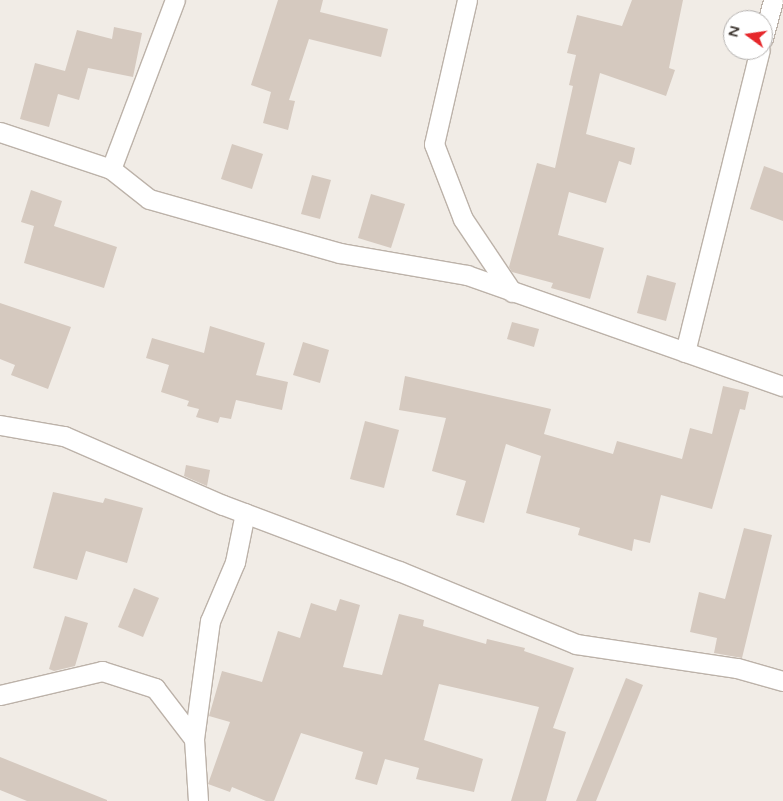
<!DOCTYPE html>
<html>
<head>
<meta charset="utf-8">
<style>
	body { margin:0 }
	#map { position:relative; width:783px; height:801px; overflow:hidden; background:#f1ece6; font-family:"Varela Round",sans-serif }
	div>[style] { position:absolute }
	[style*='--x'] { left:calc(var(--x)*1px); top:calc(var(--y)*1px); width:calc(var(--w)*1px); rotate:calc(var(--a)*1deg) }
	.building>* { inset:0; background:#d5c9bf }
	.roads { filter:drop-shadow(1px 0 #bcb2a9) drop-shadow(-1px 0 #bcb2a9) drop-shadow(0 1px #bcb2a9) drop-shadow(0 -1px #bcb2a9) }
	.street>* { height:19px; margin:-9.5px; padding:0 9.5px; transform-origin:9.5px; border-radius:9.5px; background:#fff }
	span { translate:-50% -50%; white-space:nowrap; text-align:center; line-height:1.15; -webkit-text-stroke:4px #fff; paint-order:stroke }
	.north { position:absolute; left:723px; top:10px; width:50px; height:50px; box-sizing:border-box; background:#fff; border:1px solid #b4b1af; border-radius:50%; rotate:284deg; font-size:14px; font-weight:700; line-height:20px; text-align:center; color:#433c36 }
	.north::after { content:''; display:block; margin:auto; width:18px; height:22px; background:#e6272b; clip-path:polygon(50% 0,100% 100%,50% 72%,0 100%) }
</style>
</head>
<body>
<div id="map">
	<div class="building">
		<div style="clip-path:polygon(278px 0,323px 0,320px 12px,388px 29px,381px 57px,309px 39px,289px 100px,295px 101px,288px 130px,263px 123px,271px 92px,251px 85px)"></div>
		<div style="clip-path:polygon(632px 0,683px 0,669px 68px,675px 70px,666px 96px,600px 73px,586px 134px,635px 148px,631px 165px,619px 161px,606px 203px,569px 192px,558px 235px,604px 248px,590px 299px,551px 288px,553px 283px,512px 272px,509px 267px,537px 163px,555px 168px,573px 86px,569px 85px,576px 55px,567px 53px,577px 15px,622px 26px)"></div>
		<div style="clip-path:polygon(114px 27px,142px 33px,133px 77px,88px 68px,79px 100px,58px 94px,49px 127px,20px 119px,35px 63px,65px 71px,77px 30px,112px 39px)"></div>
		<div style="clip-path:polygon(232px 144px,263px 154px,252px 189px,221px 179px)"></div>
		<div style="clip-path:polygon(764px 166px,783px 173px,783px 221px,750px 209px)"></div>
		<div style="clip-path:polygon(312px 175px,331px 180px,320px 219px,301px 214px)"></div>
		<div style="clip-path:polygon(31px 190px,62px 201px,54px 226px,117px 247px,104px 288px,24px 263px,34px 226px,21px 222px)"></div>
		<div style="clip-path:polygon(371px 194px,405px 204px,391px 248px,358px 238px)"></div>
		<div style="clip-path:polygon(647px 275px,676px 283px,666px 321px,637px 313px)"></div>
		<div style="clip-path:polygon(0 303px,71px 327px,48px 389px,11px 375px,15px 365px,0 359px)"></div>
		<div style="clip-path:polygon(512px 322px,539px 329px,534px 347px,507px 339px)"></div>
		<div style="clip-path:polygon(210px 326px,265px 343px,256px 375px,288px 382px,282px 410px,236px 400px,231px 419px,220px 417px,218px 423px,196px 417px,199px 409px,187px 406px,189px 401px,161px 392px,169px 365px,146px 358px,152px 338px,204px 353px)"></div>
		<div style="clip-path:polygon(303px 342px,329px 350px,320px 383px,293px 375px)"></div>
		<div style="clip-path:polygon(405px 376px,551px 409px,544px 434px,613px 454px,617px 441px,682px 459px,690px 428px,712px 434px,723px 386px,749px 392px,745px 410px,740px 409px,712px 509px,661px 495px,650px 543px,634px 539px,632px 551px,578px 535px,580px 528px,526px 513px,541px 456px,506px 444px,484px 523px,456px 515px,466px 481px,432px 471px,446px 418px,399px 410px)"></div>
		<div style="clip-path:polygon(365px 421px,399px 430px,384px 488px,350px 479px)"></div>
		<div style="clip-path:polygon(186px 465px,210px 470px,207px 486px,184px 476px)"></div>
		<div style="clip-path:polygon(53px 492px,103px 503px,105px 498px,143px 508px,127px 563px,86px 551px,77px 580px,33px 568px)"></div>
		<div style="clip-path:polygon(744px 528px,772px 535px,742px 658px,714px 653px,717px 638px,690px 632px,699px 592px,725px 599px)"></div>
		<div style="clip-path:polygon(134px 588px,159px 598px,143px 637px,118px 627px)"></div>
		<div style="clip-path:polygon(340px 599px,360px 605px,343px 667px,382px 675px,399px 614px,424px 620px,423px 626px,486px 644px,487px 639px,525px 648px,524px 651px,574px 668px,553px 728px,566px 732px,546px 801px,511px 801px,539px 707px,439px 684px,424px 740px,483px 759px,474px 792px,416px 779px,419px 768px,385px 759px,377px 785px,355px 779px,363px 752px,301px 733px,274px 801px,266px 801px,232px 787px,230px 792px,208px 784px,230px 722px,209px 716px,222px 671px,262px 682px,278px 631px,300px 638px,311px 603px,336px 611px)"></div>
		<div style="clip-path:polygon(65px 616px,88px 623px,75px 666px,54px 671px,49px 669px)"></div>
		<div style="clip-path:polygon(626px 678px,643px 685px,596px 801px,576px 801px)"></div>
		<div style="clip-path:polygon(0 757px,107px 800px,107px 801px,27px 801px,0 790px)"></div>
	</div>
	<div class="roads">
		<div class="street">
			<div style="--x:467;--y:0;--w:148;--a:102.9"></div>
			<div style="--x:434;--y:144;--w:80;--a:68.9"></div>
			<div style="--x:463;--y:219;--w:88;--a:56.1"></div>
			<div style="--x:763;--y:38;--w:39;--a:-75"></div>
			<div style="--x:0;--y:132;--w:117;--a:18.4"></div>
			<div style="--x:111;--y:169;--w:48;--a:38.3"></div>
			<div style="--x:149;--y:199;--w:198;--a:15.8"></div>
			<div style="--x:340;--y:253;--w:129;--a:9.8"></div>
			<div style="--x:467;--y:275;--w:335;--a:19.4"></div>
			<div style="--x:111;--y:169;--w:181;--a:-69.3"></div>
			<div style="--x:685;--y:352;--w:311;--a:-76.1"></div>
			<div style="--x:0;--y:425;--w:65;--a:9.8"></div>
			<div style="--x:64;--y:436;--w:173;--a:23.5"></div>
			<div style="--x:223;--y:505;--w:188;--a:20.6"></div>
			<div style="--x:399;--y:571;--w:191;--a:22.4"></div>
			<div style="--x:576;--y:644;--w:163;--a:8.5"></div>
			<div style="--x:737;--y:668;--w:48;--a:15.8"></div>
			<div style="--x:0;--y:695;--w:105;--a:-13.2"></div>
			<div style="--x:102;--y:671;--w:56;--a:17.8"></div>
			<div style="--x:155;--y:688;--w:64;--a:52.6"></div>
			<div style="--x:194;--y:739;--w:62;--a:86.3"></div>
			<div style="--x:194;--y:739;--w:119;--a:-82.3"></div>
			<div style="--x:210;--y:621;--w:64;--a:-67"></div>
			<div style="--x:235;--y:562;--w:50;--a:-78.5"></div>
		</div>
	</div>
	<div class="north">N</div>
</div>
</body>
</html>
